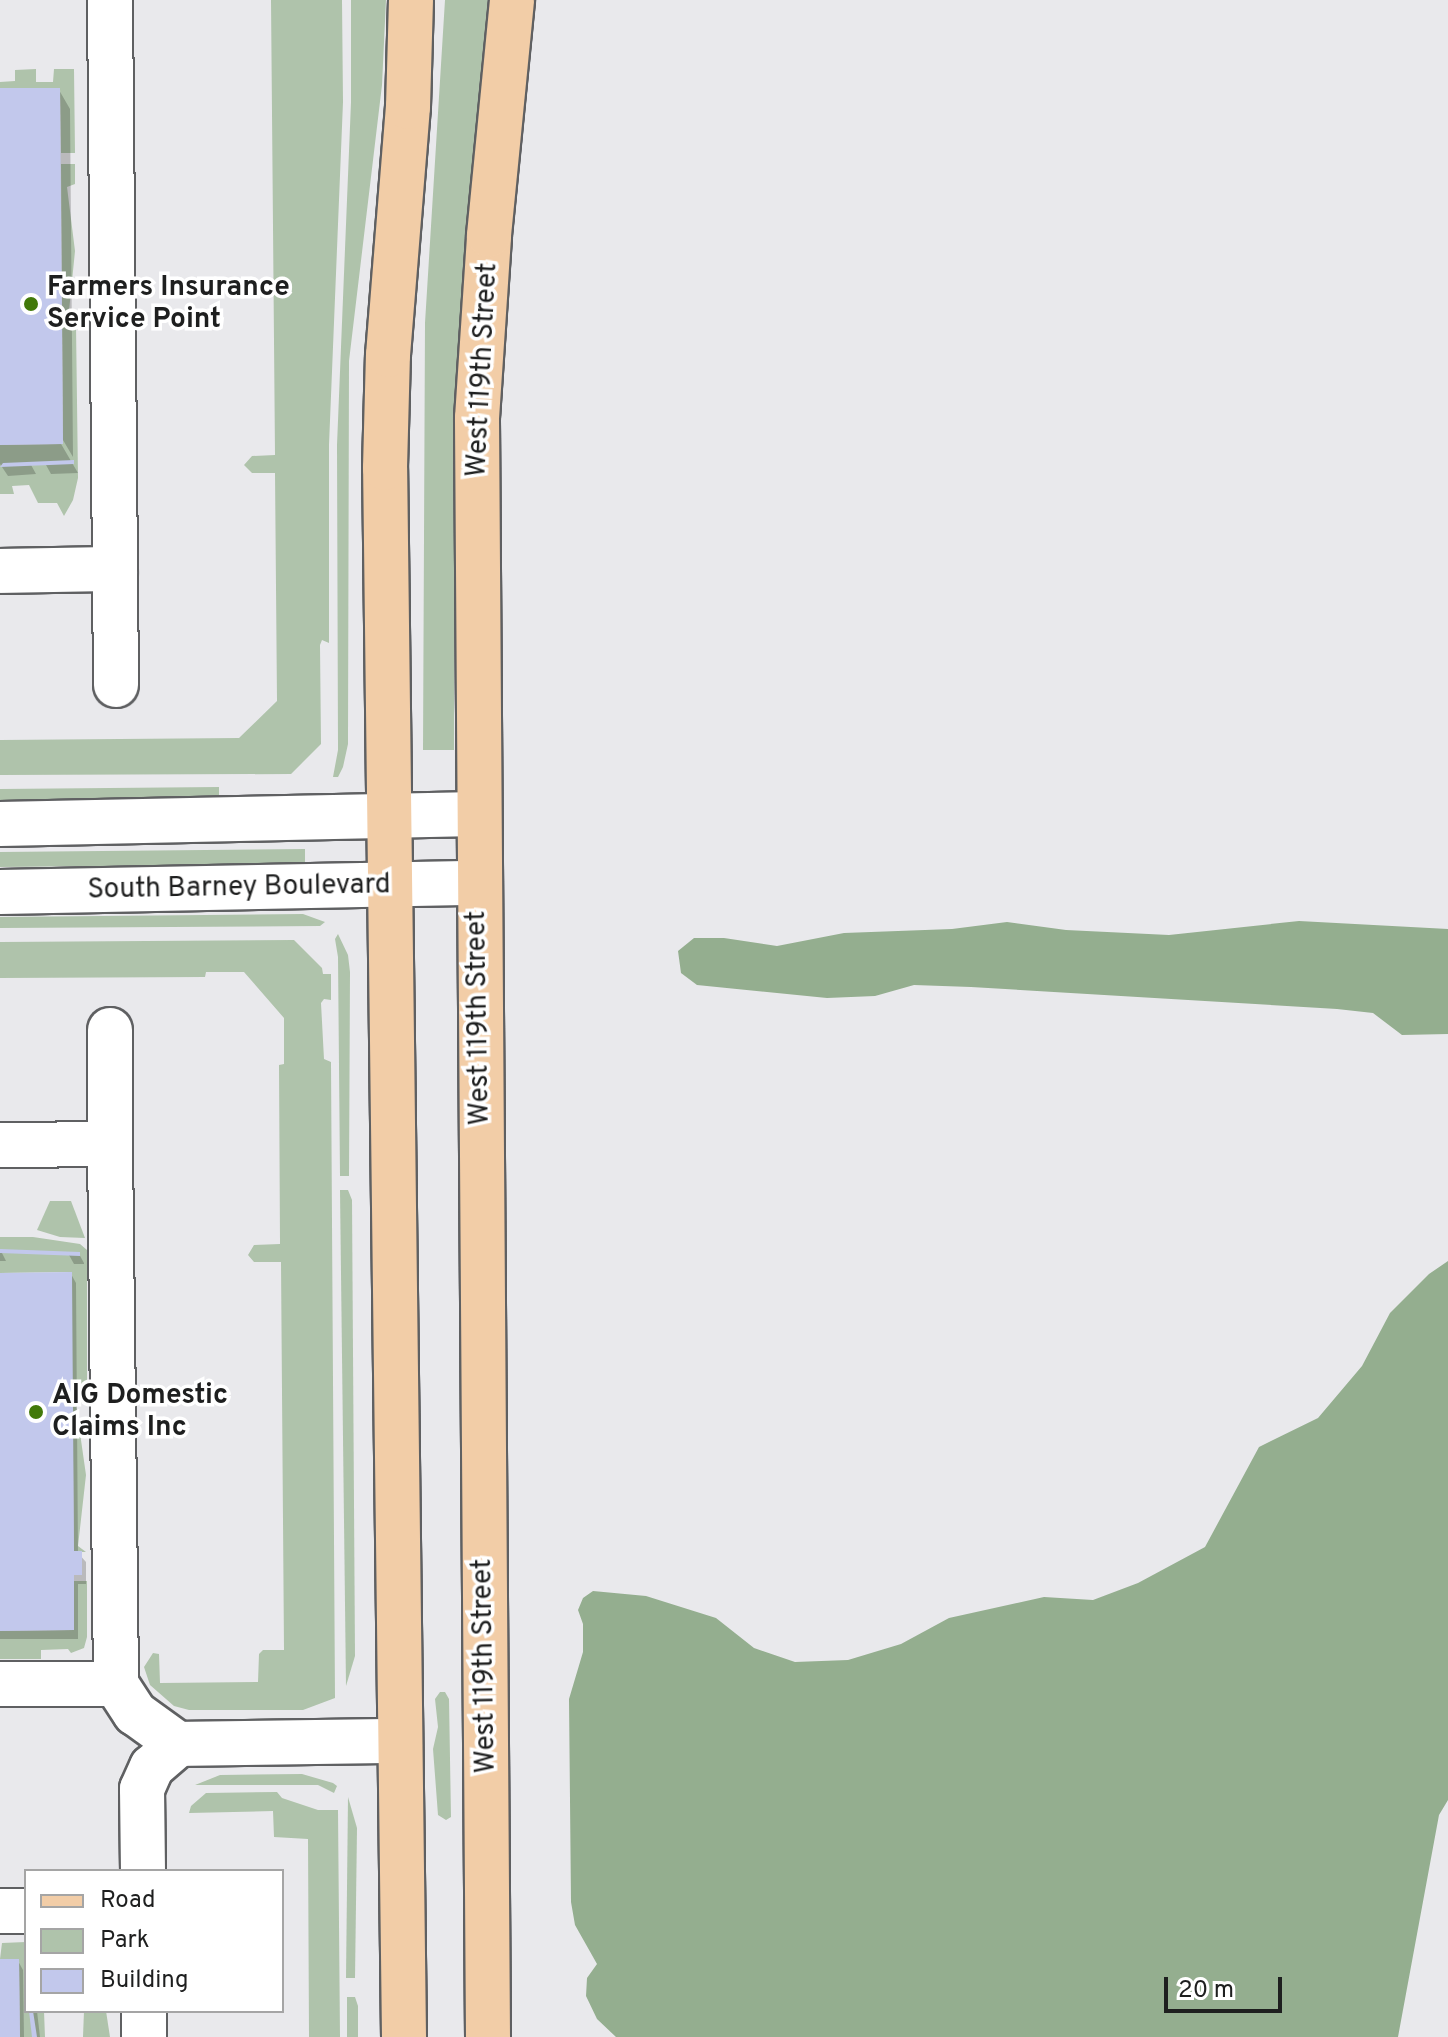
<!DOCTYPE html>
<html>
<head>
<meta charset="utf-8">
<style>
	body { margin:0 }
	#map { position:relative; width:1448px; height:2037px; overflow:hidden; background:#e9e9ec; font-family:Overpass,sans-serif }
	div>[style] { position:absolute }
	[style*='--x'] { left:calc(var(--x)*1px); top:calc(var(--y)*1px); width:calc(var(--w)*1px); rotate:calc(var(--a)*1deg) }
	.green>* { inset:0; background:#afc3ab }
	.forest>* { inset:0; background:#94ae8f }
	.shadow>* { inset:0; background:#0003 }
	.building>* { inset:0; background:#c2c8ec }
	.roads { filter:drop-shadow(2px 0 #5f6062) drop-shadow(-2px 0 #5f6062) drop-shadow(0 2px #5f6062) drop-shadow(0 -2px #5f6062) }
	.minor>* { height:44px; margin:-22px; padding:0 22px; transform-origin:22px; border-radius:22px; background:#fff }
	.major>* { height:44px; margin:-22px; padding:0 22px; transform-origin:22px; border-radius:22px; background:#f2cda7 }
	.dots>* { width:22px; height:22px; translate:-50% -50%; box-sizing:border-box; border:4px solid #fff; border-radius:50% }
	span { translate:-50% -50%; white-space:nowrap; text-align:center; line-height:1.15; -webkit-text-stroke:7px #fff; paint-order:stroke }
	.poi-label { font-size:28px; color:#1e1f1f; font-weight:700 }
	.left { translate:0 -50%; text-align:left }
	.street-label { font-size:28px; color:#1e1f1f }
	.legend { position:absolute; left:24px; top:1869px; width:260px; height:144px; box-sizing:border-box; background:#fff; border:2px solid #a5a5a5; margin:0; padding:10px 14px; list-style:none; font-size:24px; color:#1e1f1f }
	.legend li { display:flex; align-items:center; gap:16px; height:40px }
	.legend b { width:40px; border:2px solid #a5a5a5 }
	.scale { position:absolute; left:1164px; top:1977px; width:118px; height:36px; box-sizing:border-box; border:4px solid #1e1f1f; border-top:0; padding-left:10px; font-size:24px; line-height:28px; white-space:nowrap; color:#1e1f1f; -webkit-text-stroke:6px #fff; paint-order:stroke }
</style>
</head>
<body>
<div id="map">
	<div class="green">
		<div style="clip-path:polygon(271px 0,342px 0,343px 102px,329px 445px,329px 643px,322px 640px,320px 645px,321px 744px,291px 774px,0 775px,0 740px,239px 738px,277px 701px,275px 473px,252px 473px,244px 465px,252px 456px,275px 455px)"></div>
		<div style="clip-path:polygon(351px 0,386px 0,382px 85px,349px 361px,348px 744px,343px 767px,338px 777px,333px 777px,338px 750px,337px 445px,351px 102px)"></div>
		<div style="clip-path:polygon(445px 0,490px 0,455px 394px,454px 750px,423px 750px,425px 323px)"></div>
		<div style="clip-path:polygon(36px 69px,36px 82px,53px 82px,54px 69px,74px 69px,75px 153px,61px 153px,60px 88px,0 88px,0 82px,15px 81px,15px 70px)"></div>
		<div style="clip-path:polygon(61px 164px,75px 164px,75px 184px,67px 187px,75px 251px,68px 321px,76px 325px,78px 478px,73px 500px,64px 516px,57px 503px,38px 503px,29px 485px,12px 486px,14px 494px,0 494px,0 445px,63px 444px)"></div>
		<div style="clip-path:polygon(219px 787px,219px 800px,0 802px,0 789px)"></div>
		<div style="clip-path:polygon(305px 849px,305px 864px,0 867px,0 852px)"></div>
		<div style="clip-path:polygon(303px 914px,325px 922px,320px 926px,0 928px,0 917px)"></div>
		<div style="clip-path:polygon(338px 934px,348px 955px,350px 972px,349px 1176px,340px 1176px,338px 957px,335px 939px)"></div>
		<div style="clip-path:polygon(294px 940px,322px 968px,323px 974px,331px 974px,331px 1000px,324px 999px,321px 1003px,324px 1059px,331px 1062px,335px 1698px,303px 1710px,189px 1710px,174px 1706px,150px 1685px,144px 1667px,153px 1653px,159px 1654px,160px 1683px,258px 1682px,259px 1654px,263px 1650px,284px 1650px,281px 1262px,254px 1262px,248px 1255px,254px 1245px,280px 1244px,279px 1065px,284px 1064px,284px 1018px,244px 972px,206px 972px,205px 977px,0 978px,0 942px)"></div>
		<div style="clip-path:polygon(340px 1190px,348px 1190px,352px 1200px,355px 1656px,346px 1686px)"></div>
		<div style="clip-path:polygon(50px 1201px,71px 1201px,85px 1238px,60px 1237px,37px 1230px)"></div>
		<div style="clip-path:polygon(0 1237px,33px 1237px,80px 1244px,87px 1250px,87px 1401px,76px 1405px,86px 1475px,78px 1546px,86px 1552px,74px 1552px,71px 1272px,0 1273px)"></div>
		<div style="clip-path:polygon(74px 1581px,87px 1581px,87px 1637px,84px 1648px,71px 1653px,68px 1649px,41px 1650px,41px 1659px,0 1659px,0 1631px,74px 1630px)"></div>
		<div style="clip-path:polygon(440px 1692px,445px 1692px,449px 1699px,451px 1817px,446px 1820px,438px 1815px,433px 1749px,438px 1727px,435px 1699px)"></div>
		<div style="clip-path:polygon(302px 1774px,333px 1783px,337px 1786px,334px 1793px,318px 1785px,195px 1785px,220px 1775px)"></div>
		<div style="clip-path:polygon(277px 1792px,282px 1798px,318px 1810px,338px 1810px,340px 2037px,309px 2037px,308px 1839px,274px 1837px,273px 1811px,189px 1813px,191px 1806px,206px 1793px)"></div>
		<div style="clip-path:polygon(348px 1797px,357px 1828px,355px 1978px,346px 1978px)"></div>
		<div style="clip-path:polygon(26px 1942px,26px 2011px,44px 2011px,45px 2037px,20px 2037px,19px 1960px,0 1959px,2px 1943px)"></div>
		<div style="clip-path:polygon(347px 1997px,355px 1997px,358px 2006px,358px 2037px,347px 2037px)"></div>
		<div style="clip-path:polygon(84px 2011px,106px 2011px,110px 2037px,83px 2037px)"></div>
	</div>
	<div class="forest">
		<div style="clip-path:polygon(1299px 921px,1448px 929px,1448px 1034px,1402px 1035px,1373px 1013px,1337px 1009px,971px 987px,914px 985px,875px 996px,827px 998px,697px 985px,681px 973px,678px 951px,694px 938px,724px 938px,777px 946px,844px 933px,952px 929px,1007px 922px,1066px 930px,1169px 935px)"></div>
		<div style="clip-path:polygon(1448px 1261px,1448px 1800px,1439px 1815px,1398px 2037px,616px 2037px,597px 2019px,586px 1996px,587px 1978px,597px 1964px,575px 1925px,571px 1902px,569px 1699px,583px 1652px,583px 1624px,578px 1610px,583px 1598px,593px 1591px,646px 1596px,716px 1618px,754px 1648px,795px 1662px,848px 1660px,901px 1644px,949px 1618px,1044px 1597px,1093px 1600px,1138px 1583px,1205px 1547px,1259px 1447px,1318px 1418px,1362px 1366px,1390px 1313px,1429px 1274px)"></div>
	</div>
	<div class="shadow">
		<div style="clip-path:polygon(0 90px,59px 90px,70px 109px,73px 457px,60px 435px,57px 437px,78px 473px,51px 474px,46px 465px,30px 463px,36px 474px,8px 476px,0 464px)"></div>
		<div style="clip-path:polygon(0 1251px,1px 1251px,6px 1261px,0 1261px)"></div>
		<div style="clip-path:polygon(79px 1254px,84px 1263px,84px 1264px,74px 1264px,69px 1255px)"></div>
		<div style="clip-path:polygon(71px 1274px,76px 1283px,78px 1553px,86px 1562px,86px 1584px,78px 1584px,78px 1639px,0 1639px,0 1275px)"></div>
		<div style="clip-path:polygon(18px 1961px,23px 1970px,24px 2037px,0 2037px,0 1962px)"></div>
		<div style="clip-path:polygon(31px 2011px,37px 2011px,40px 2037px,33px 2037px)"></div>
	</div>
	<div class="building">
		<div style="clip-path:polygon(0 88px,60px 88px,63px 444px,0 445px)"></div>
		<div style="clip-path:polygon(74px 460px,74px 464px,0 467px,3px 463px)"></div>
		<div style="clip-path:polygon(0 1249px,80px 1252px,80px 1256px,0 1253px)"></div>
		<div style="clip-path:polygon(72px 1272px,74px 1551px,82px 1551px,82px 1575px,74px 1575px,74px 1630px,0 1631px,0 1273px)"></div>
		<div style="clip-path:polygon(0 1959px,19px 1959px,20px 2037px,0 2037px)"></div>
		<div style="clip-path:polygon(29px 2011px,33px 2011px,37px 2037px,32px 2037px)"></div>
	</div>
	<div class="roads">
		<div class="minor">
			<div style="--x:110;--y:0;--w:685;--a:89.5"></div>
			<div style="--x:0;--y:571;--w:115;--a:-1"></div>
			<div style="--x:0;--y:824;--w:477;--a:-1.2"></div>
			<div style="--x:0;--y:892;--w:478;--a:-1.1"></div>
			<div style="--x:110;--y:1030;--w:114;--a:90"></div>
			<div style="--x:0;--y:1145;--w:110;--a:-0.5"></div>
			<div style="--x:110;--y:1144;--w:540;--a:89.36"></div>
			<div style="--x:116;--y:1684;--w:35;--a:57"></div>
			<div style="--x:135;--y:1713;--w:53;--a:35.8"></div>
			<div style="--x:178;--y:1744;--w:222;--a:-0.8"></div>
			<div style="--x:0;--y:1684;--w:116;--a:0"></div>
			<div style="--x:143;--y:1871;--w:82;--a:-90.7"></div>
			<div style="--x:142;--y:1789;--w:24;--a:-66"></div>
			<div style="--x:152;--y:1767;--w:35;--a:-41"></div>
			<div style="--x:0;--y:1911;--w:26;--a:0"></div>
			<div style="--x:144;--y:2011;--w:26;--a:90"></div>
		</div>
		<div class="major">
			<div style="--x:404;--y:2037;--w:1569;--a:-90.69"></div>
			<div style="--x:385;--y:468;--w:113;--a:-88.5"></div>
			<div style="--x:388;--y:355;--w:249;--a:-85.4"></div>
			<div style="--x:408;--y:107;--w:107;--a:-88.4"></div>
			<div style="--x:488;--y:2037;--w:1619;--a:-90.39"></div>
			<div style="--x:477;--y:418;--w:183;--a:-86.2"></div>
			<div style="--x:489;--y:235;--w:236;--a:-84.4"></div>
		</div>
	</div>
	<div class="dots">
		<div style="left:31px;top:304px;background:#42790a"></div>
		<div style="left:36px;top:1412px;background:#42790a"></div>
	</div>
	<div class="poi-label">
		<span class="left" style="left:47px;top:304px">Farmers Insurance<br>Service Point</span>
		<span class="left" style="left:52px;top:1412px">AIG Domestic<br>Claims Inc</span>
	</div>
	<div class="street-label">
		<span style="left:483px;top:370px;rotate:-87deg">West 119th Street</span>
		<span style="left:239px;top:888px;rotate:-1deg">South Barney Boulevard</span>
		<span style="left:479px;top:1018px;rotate:-91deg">West 119th Street</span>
		<span style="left:485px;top:1666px;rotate:-91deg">West 119th Street</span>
	</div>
	<ul class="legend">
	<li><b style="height:10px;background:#f2cda7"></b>Road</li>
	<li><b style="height:22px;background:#afc3ab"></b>Park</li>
	<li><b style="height:22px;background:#c2c8ec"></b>Building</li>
	</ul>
	<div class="scale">20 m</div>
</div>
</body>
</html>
